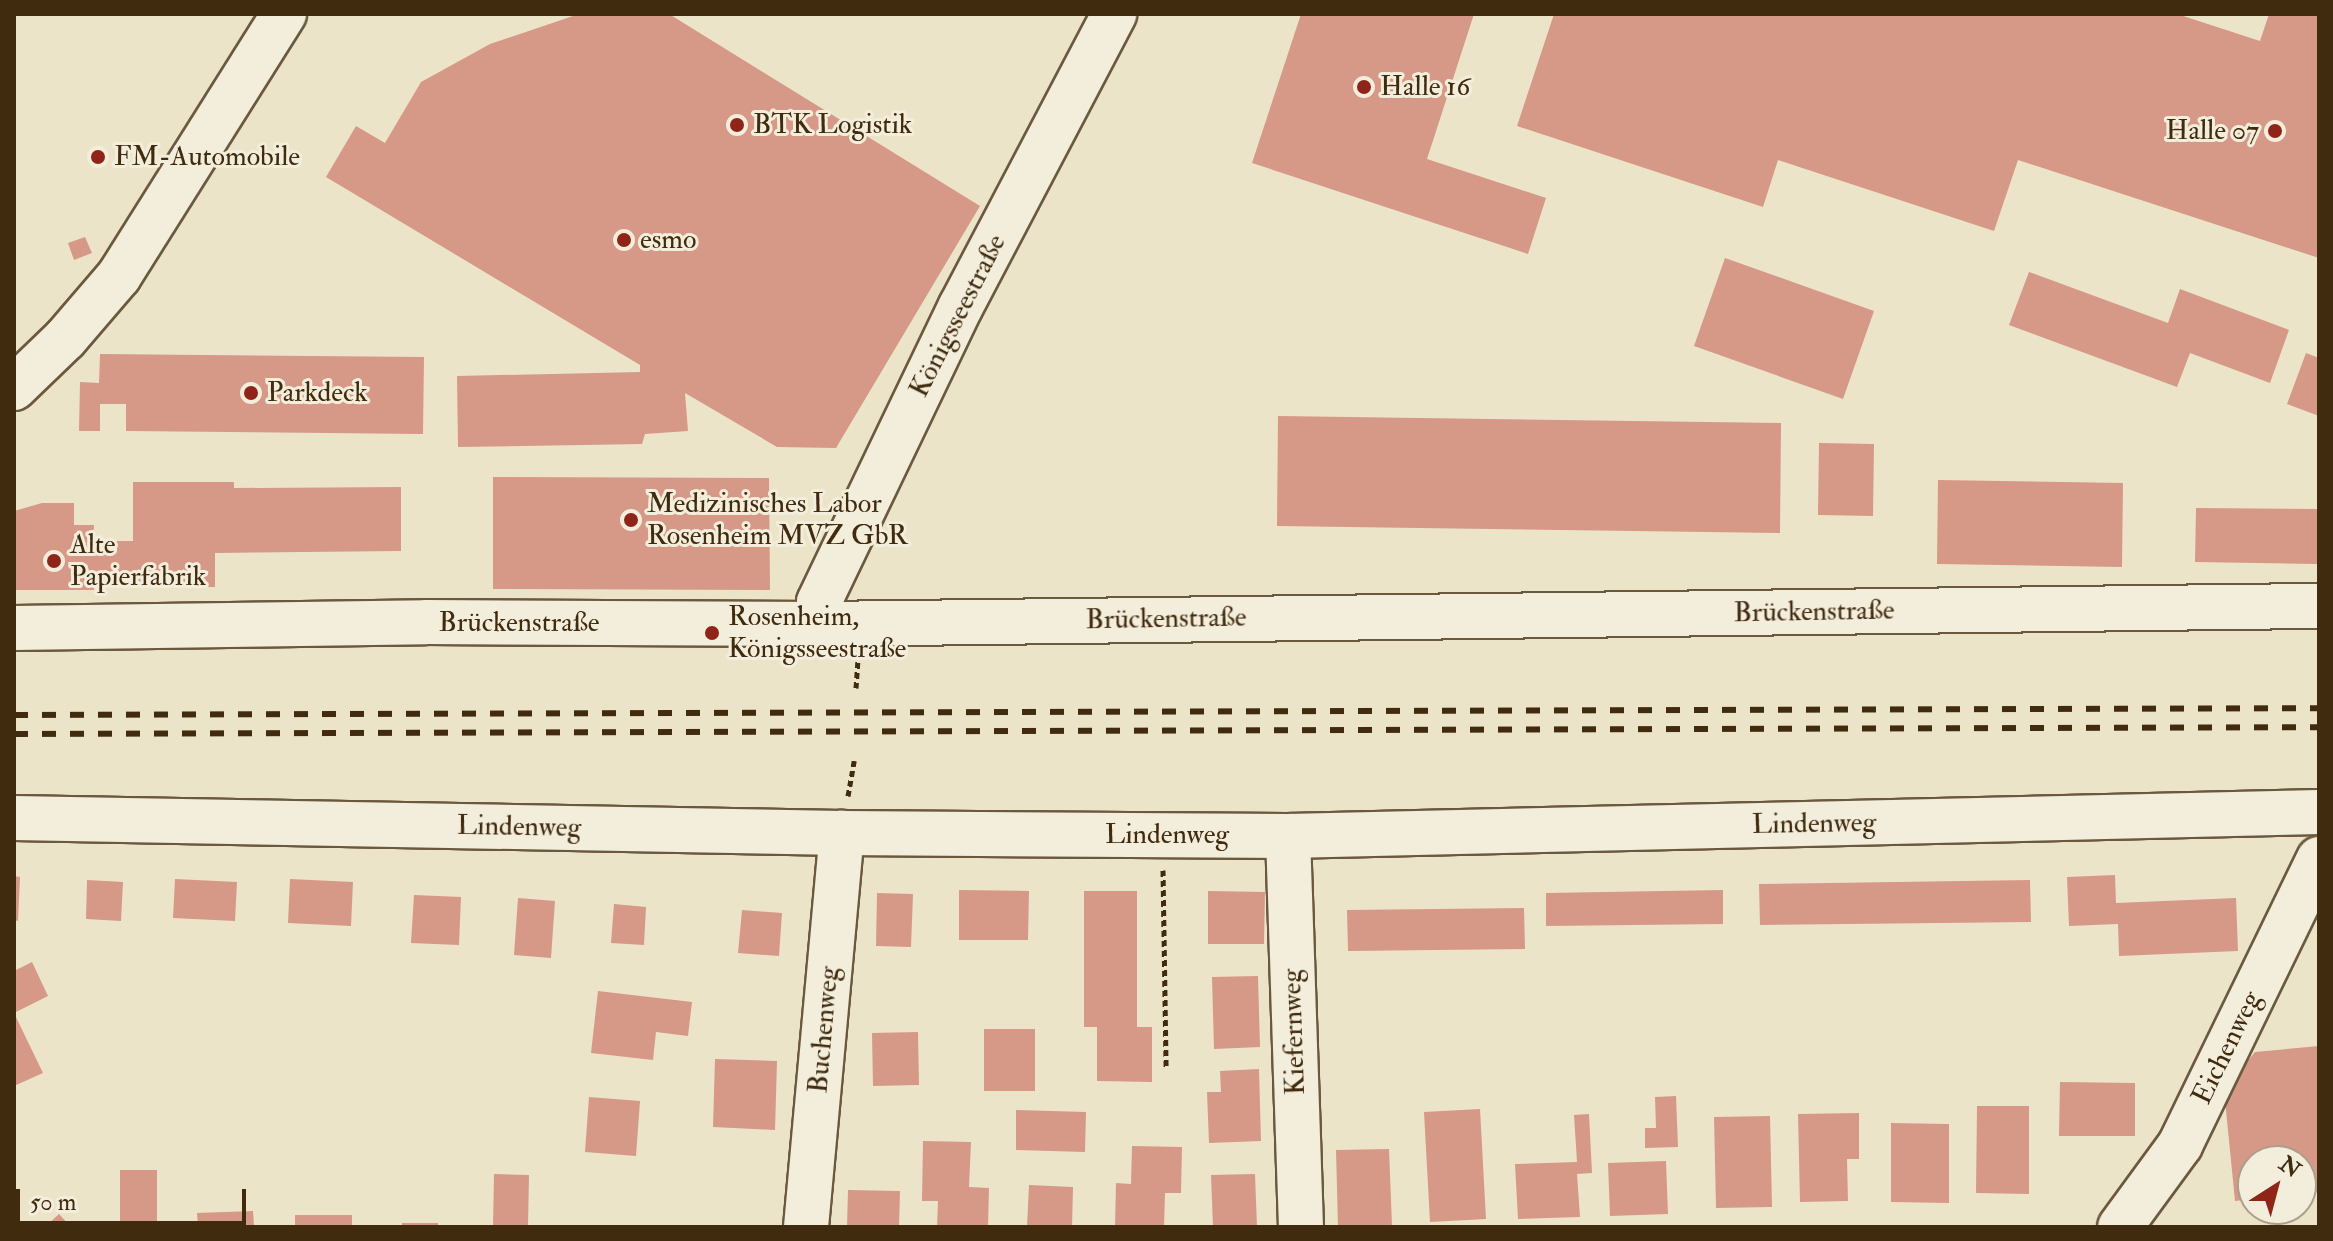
<!DOCTYPE html>
<html>
<head>
<meta charset="utf-8">
<style>
	body { margin:0 }
	#map { position:relative; width:2333px; height:1241px; overflow:hidden; background:#ece4c9; font-family:"IM FELL Double Pica",serif }
	div>[style] { position:absolute }
	[style*='--x'] { left:calc(var(--x)*1px); top:calc(var(--y)*1px); width:calc(var(--w)*1px); rotate:calc(var(--a)*1deg) }
	.building>* { inset:0; background:#d69887 }
	.path>* { height:5px; margin-top:-2.5px; transform-origin:0; background:repeating-linear-gradient(90deg,#402b0f 0 6px,transparent 0 10px) }
	.roads { filter:drop-shadow(2px 0 #6b593e) drop-shadow(-2px 0 #6b593e) drop-shadow(0 2px #6b593e) drop-shadow(0 -2px #6b593e) }
	.minor>* { height:44px; margin:-22px; padding:0 22px; transform-origin:22px; border-radius:22px; background:#f3eddc }
	.rail>* { height:6px; margin-top:-3px; transform-origin:0; background:repeating-linear-gradient(90deg,#402b0f 0 14px,transparent 0 28px) }
	.dots>* { width:22px; height:22px; translate:-50% -50%; box-sizing:border-box; border:4px solid #f3eddc; border-radius:50% }
	span { translate:-50% -50%; white-space:nowrap; text-align:center; line-height:1.15; -webkit-text-stroke:6px #f3eddc; paint-order:stroke }
	.poi-label { font-size:28px; color:#402b0f }
	.left { translate:0 -50%; text-align:left }
	.right { translate:-100% -50%; text-align:right }
	.street-label { font-size:28px; color:#402b0f }
	.frame { position:absolute; inset:0; border:16px solid #402b0f; pointer-events:none }
	.north { position:absolute; left:2237px; top:1145px; width:80px; height:80px; box-sizing:border-box; background:#f3eddc; border:2px solid #ab9f8a; border-radius:50%; rotate:36deg; font-size:22px; font-weight:700; line-height:32px; text-align:center; color:#402b0f }
	.north::after { content:''; display:block; margin:auto; width:28px; height:36px; background:#8f2418; clip-path:polygon(50% 0,100% 100%,50% 72%,0 100%) }
	.scale { position:absolute; left:16px; top:1189px; width:230px; height:36px; box-sizing:border-box; border:4px solid #402b0f; border-top:0; padding-left:10px; font-size:24px; line-height:28px; white-space:nowrap; color:#402b0f; -webkit-text-stroke:6px #f3eddc; paint-order:stroke }
</style>
</head>
<body>
<div id="map">
	<div class="building">
		<div style="clip-path:polygon(579px 14px,669px 14px,980px 206px,836px 448px,777px 447px,685px 393px,688px 431px,645px 434px,642px 444px,458px 447px,457px 376px,640px 372px,640px 365px,326px 177px,356px 126px,385px 143px,421px 82px,490px 44px)"></div>
		<div style="clip-path:polygon(1301px 14px,1474px 14px,1427px 159px,1546px 198px,1528px 254px,1252px 163px)"></div>
		<div style="clip-path:polygon(1554px 14px,2177px 14px,2260px 41px,2269px 14px,2319px 14px,2319px 258px,2018px 160px,1994px 231px,1778px 160px,1763px 207px,1517px 126px)"></div>
		<div style="clip-path:polygon(85px 237px,92px 253px,74px 260px,68px 243px)"></div>
		<div style="clip-path:polygon(1725px 258px,1874px 311px,1843px 399px,1694px 346px)"></div>
		<div style="clip-path:polygon(2029px 272px,2168px 323px,2180px 289px,2289px 330px,2270px 383px,2190px 353px,2177px 387px,2009px 325px)"></div>
		<div style="clip-path:polygon(2306px 353px,2319px 358px,2319px 416px,2287px 404px)"></div>
		<div style="clip-path:polygon(100px 354px,424px 357px,423px 434px,126px 431px,126px 404px,100px 404px,100px 431px,79px 431px,80px 382px,99px 383px)"></div>
		<div style="clip-path:polygon(1278px 416px,1781px 423px,1780px 533px,1277px 526px)"></div>
		<div style="clip-path:polygon(1819px 443px,1874px 444px,1873px 516px,1818px 515px)"></div>
		<div style="clip-path:polygon(493px 477px,769px 478px,770px 590px,493px 589px)"></div>
		<div style="clip-path:polygon(1938px 480px,2123px 483px,2122px 567px,1937px 564px)"></div>
		<div style="clip-path:polygon(133px 482px,234px 482px,234px 488px,401px 487px,401px 551px,215px 553px,215px 587px,140px 587px,140px 581px,94px 581px,94px 590px,14px 590px,14px 511px,42px 503px,74px 503px,74px 525px,94px 525px,93px 541px,133px 541px)"></div>
		<div style="clip-path:polygon(2196px 508px,2319px 509px,2319px 564px,2195px 562px)"></div>
		<div style="clip-path:polygon(2115px 875px,2116px 903px,2236px 898px,2238px 951px,2119px 956px,2118px 924px,2069px 926px,2067px 877px)"></div>
		<div style="clip-path:polygon(14px 876px,20px 877px,18px 921px,14px 920px)"></div>
		<div style="clip-path:polygon(175px 879px,237px 882px,235px 921px,173px 918px)"></div>
		<div style="clip-path:polygon(290px 879px,353px 882px,351px 926px,288px 923px)"></div>
		<div style="clip-path:polygon(87px 880px,123px 882px,121px 921px,86px 919px)"></div>
		<div style="clip-path:polygon(2030px 880px,2031px 922px,1760px 925px,1759px 884px)"></div>
		<div style="clip-path:polygon(959px 890px,1029px 891px,1028px 940px,959px 940px)"></div>
		<div style="clip-path:polygon(1723px 890px,1723px 924px,1546px 926px,1546px 893px)"></div>
		<div style="clip-path:polygon(1084px 891px,1137px 891px,1137px 1027px,1152px 1027px,1152px 1082px,1097px 1081px,1097px 1027px,1084px 1027px)"></div>
		<div style="clip-path:polygon(1208px 891px,1265px 892px,1264px 944px,1208px 944px)"></div>
		<div style="clip-path:polygon(877px 893px,913px 894px,911px 947px,876px 946px)"></div>
		<div style="clip-path:polygon(414px 895px,461px 897px,459px 945px,411px 943px)"></div>
		<div style="clip-path:polygon(518px 898px,555px 901px,551px 958px,514px 955px)"></div>
		<div style="clip-path:polygon(614px 904px,646px 907px,644px 945px,611px 943px)"></div>
		<div style="clip-path:polygon(1524px 908px,1525px 949px,1348px 951px,1347px 910px)"></div>
		<div style="clip-path:polygon(742px 910px,782px 913px,779px 956px,738px 953px)"></div>
		<div style="clip-path:polygon(32px 962px,48px 996px,14px 1013px,14px 971px)"></div>
		<div style="clip-path:polygon(1258px 976px,1260px 1047px,1214px 1049px,1212px 977px)"></div>
		<div style="clip-path:polygon(598px 991px,692px 1002px,688px 1036px,656px 1032px,653px 1060px,591px 1053px)"></div>
		<div style="clip-path:polygon(14px 1013px,43px 1073px,14px 1086px)"></div>
		<div style="clip-path:polygon(984px 1029px,1035px 1029px,1035px 1091px,984px 1091px)"></div>
		<div style="clip-path:polygon(918px 1032px,919px 1085px,873px 1086px,872px 1033px)"></div>
		<div style="clip-path:polygon(2319px 1046px,2319px 1192px,2301px 1194px,2301px 1161px,2253px 1161px,2253px 1199px,2235px 1201px,2224px 1090px,2255px 1052px)"></div>
		<div style="clip-path:polygon(715px 1059px,777px 1061px,775px 1130px,713px 1127px)"></div>
		<div style="clip-path:polygon(1259px 1069px,1261px 1141px,1209px 1143px,1207px 1092px,1221px 1092px,1220px 1071px)"></div>
		<div style="clip-path:polygon(2060px 1082px,2135px 1083px,2135px 1136px,2059px 1136px)"></div>
		<div style="clip-path:polygon(1676px 1096px,1678px 1147px,1645px 1148px,1645px 1128px,1656px 1128px,1655px 1097px)"></div>
		<div style="clip-path:polygon(589px 1097px,640px 1101px,636px 1156px,585px 1152px)"></div>
		<div style="clip-path:polygon(1977px 1106px,2029px 1106px,2029px 1194px,1976px 1193px)"></div>
		<div style="clip-path:polygon(1480px 1109px,1486px 1219px,1430px 1222px,1424px 1112px)"></div>
		<div style="clip-path:polygon(1016px 1110px,1086px 1112px,1085px 1152px,1016px 1150px)"></div>
		<div style="clip-path:polygon(1859px 1113px,1859px 1159px,1847px 1159px,1848px 1201px,1800px 1202px,1798px 1114px)"></div>
		<div style="clip-path:polygon(1589px 1114px,1592px 1173px,1577px 1174px,1580px 1217px,1518px 1219px,1515px 1164px,1577px 1162px,1574px 1115px)"></div>
		<div style="clip-path:polygon(1770px 1116px,1772px 1207px,1716px 1208px,1714px 1117px)"></div>
		<div style="clip-path:polygon(1891px 1123px,1949px 1124px,1949px 1203px,1891px 1202px)"></div>
		<div style="clip-path:polygon(923px 1141px,971px 1142px,969px 1187px,989px 1188px,988px 1227px,937px 1227px,938px 1201px,922px 1201px)"></div>
		<div style="clip-path:polygon(1132px 1146px,1182px 1147px,1181px 1193px,1165px 1193px,1164px 1227px,1115px 1227px,1116px 1183px,1131px 1184px)"></div>
		<div style="clip-path:polygon(1389px 1149px,1392px 1226px,1338px 1227px,1336px 1150px)"></div>
		<div style="clip-path:polygon(1666px 1161px,1668px 1214px,1610px 1216px,1608px 1163px)"></div>
		<div style="clip-path:polygon(120px 1170px,157px 1170px,157px 1224px,120px 1224px)"></div>
		<div style="clip-path:polygon(494px 1174px,529px 1175px,528px 1227px,493px 1227px)"></div>
		<div style="clip-path:polygon(1255px 1174px,1257px 1227px,1213px 1227px,1211px 1175px)"></div>
		<div style="clip-path:polygon(1029px 1185px,1073px 1187px,1072px 1227px,1027px 1227px)"></div>
		<div style="clip-path:polygon(848px 1190px,900px 1191px,899px 1227px,847px 1227px)"></div>
		<div style="clip-path:polygon(253px 1211px,254px 1227px,198px 1227px,197px 1213px)"></div>
		<div style="clip-path:polygon(59px 1214px,71px 1227px,45px 1227px)"></div>
		<div style="clip-path:polygon(295px 1215px,352px 1215px,352px 1227px,295px 1227px)"></div>
		<div style="clip-path:polygon(402px 1223px,438px 1223px,438px 1227px,402px 1227px)"></div>
	</div>
	<div class="path">
		<div style="--x:856;--y:688;--w:29;--a:-86"></div>
		<div style="--x:848;--y:796;--w:36;--a:-80"></div>
		<div style="--x:1163;--y:870;--w:199;--a:89.1"></div>
	</div>
	<div class="roads">
		<div class="minor">
			<div style="--x:14;--y:388;--w:71;--a:-43.9"></div>
			<div style="--x:65;--y:339;--w:83;--a:-49.4"></div>
			<div style="--x:119;--y:276;--w:310;--a:-57.8"></div>
			<div style="--x:818;--y:624;--w:22;--a:-87"></div>
			<div style="--x:819;--y:602;--w:328;--a:-64.4"></div>
			<div style="--x:961;--y:306;--w:330;--a:-62.3"></div>
			<div style="--x:14;--y:628;--w:412;--a:-0.8"></div>
			<div style="--x:426;--y:622;--w:392;--a:0.3"></div>
			<div style="--x:818;--y:624;--w:1501;--a:-0.69"></div>
			<div style="--x:14;--y:818;--w:828;--a:1.04"></div>
			<div style="--x:842;--y:833;--w:446;--a:0.4"></div>
			<div style="--x:1288;--y:836;--w:1031;--a:-1.33"></div>
			<div style="--x:1288;--y:836;--w:391;--a:88.1"></div>
			<div style="--x:806;--y:1227;--w:396;--a:-84.8"></div>
			<div style="--x:2120;--y:1227;--w:102;--a:-53.8"></div>
			<div style="--x:2180;--y:1145;--w:318;--a:-64.1"></div>
		</div>
	</div>
	<div class="rail">
		<div style="--x:14;--y:715;--w:2305;--a:-0.17"></div>
		<div style="--x:14;--y:734;--w:2305;--a:-0.17"></div>
	</div>
	<div class="dots">
		<div style="left:1364px;top:87px;background:#8f2418"></div>
		<div style="left:737px;top:125px;background:#8f2418"></div>
		<div style="left:2275px;top:131px;background:#8f2418"></div>
		<div style="left:98px;top:157px;background:#8f2418"></div>
		<div style="left:624px;top:240px;background:#8f2418"></div>
		<div style="left:251px;top:393px;background:#8f2418"></div>
		<div style="left:631px;top:520px;background:#8f2418"></div>
		<div style="left:54px;top:561px;background:#8f2418"></div>
		<div style="left:712px;top:633px;background:#8f2418"></div>
	</div>
	<div class="poi-label">
		<span class="left" style="left:1380px;top:87px">Halle 16</span>
		<span class="left" style="left:753px;top:125px">BTK Logistik</span>
		<span class="right" style="left:2259px;top:131px">Halle 07</span>
		<span class="left" style="left:114px;top:157px">FM-Automobile</span>
		<span class="left" style="left:640px;top:240px">esmo</span>
		<span class="left" style="left:267px;top:393px">Parkdeck</span>
		<span class="left" style="left:647px;top:520px">Medizinisches Labor<br>Rosenheim MVZ GbR</span>
		<span class="left" style="left:70px;top:561px">Alte<br>Papierfabrik</span>
		<span class="left" style="left:728px;top:633px">Rosenheim,<br>Königsseestraße</span>
	</div>
	<div class="street-label">
		<span style="left:958px;top:316px;rotate:-63deg">Königsseestraße</span>
		<span style="left:1814px;top:612px;rotate:-1deg">Brückenstraße</span>
		<span style="left:1166px;top:619px;rotate:-1deg">Brückenstraße</span>
		<span style="left:519px;top:623px">Brückenstraße</span>
		<span style="left:1814px;top:824px;rotate:-1deg">Lindenweg</span>
		<span style="left:519px;top:827px;rotate:1deg">Lindenweg</span>
		<span style="left:1167px;top:835px">Lindenweg</span>
		<span style="left:824px;top:1030px;rotate:-85deg">Buchenweg</span>
		<span style="left:1294px;top:1032px;rotate:-92deg">Kiefernweg</span>
		<span style="left:2227px;top:1048px;rotate:-64deg">Eichenweg</span>
	</div>
	<div class="frame"></div>
	<div class="north">N</div>
	<div class="scale">50 m</div>
</div>
</body>
</html>
